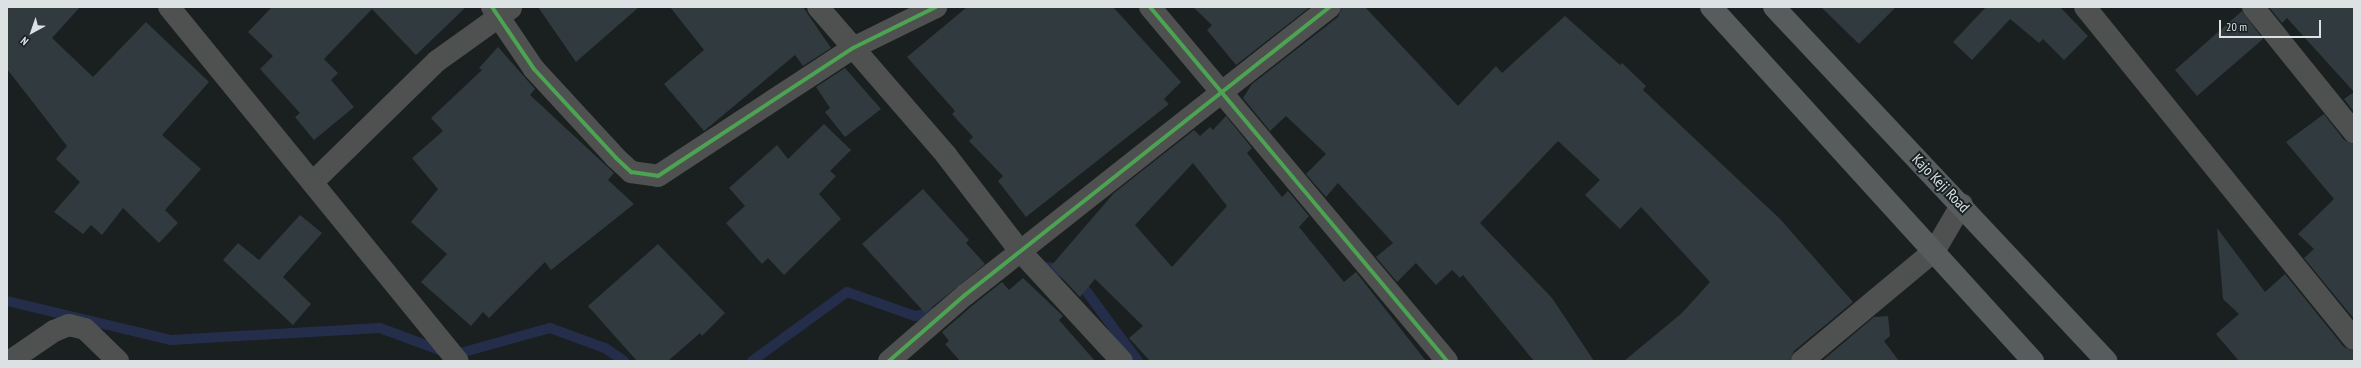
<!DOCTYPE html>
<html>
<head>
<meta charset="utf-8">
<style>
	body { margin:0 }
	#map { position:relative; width:2361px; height:368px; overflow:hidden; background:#1a1f20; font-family:"PT Sans Narrow",sans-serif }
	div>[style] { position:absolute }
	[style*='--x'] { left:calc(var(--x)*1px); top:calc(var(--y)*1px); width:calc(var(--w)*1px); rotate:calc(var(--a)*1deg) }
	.stream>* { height:10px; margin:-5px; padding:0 5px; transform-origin:5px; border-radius:5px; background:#242e4b }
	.building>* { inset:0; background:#313b3f }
	.minor>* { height:22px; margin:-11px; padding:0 11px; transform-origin:11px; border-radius:11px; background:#4f5050 }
	.secondary>* { height:22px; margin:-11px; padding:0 11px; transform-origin:11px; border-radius:11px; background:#595c5c }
	.cycleway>* { height:4px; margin:-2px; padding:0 2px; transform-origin:2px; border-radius:2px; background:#4ca352 }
	span { translate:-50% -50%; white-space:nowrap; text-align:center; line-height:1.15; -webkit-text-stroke:4px #172123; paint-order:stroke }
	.street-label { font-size:15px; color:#dce2e4 }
	.frame { position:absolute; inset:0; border:8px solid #dce2e4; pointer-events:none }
	.north { position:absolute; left:12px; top:12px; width:40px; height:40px; -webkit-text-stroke:3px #172123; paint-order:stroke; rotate:220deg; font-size:11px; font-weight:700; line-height:16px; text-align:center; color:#dce2e4 }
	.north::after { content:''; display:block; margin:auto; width:14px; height:18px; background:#dce2e4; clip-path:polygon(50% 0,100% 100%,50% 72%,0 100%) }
	.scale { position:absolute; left:2219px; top:20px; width:102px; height:18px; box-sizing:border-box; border:2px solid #dce2e4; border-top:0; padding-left:5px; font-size:12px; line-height:14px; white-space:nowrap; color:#dce2e4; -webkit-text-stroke:3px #172123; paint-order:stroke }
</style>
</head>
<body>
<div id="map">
	<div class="stream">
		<div style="--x:1038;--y:266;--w:18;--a:6"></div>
		<div style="--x:1056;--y:268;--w:34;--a:36"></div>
		<div style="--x:1084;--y:288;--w:91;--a:53.5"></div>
		<div style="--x:7;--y:301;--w:169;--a:13.4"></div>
		<div style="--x:171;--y:340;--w:209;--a:-3.3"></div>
		<div style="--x:380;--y:328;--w:78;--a:20.3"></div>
		<div style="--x:453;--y:355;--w:101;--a:-15.6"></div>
		<div style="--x:550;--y:328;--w:59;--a:20"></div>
		<div style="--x:605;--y:348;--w:23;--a:34"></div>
		<div style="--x:752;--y:361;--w:117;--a:-36"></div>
		<div style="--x:847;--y:292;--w:72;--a:19.4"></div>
		<div style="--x:915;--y:316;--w:26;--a:-11"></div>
	</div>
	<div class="building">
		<div style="clip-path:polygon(7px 7px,80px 7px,52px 38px,93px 77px,146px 22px,209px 82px,162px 135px,201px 169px,165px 210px,178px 223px,159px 243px,123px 208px,102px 235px,91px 225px,83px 234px,54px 212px,80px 182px,56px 159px,67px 146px,7px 69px)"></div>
		<div style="clip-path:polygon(272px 7px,466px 7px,416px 55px,372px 9px,324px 59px,338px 73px,331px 80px,354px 107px,314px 140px,295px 117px,300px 113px,260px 69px,273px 56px,248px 32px)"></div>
		<div style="clip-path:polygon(538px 7px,639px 7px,576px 62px)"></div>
		<div style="clip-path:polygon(670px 7px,803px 7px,831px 48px,803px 66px,795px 55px,704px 131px,664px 84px,704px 50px)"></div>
		<div style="clip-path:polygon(967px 7px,1113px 7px,1181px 82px,1164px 99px,1169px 104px,1026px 217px,998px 181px,1003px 176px,969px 141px,973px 137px,952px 114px,955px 111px,907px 57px)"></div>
		<div style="clip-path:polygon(1193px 7px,1310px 7px,1236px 65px,1207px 30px,1212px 25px)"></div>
		<div style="clip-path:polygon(1342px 7px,1365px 7px,1458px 106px,1496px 66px,1502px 73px,1565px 16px,1620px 65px,1622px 63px,1646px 86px,1643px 90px,1781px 220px,1853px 302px,1794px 351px,1790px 361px,1624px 361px,1682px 313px,1710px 282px,1641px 207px,1620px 229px,1585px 195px,1600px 180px,1558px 141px,1480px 223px,1552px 298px,1594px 361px,1534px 361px,1463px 275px,1460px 278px,1452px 270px,1436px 285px,1416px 263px,1397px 282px,1376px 257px,1393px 243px,1338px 183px,1326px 197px,1306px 174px,1326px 154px,1286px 116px,1270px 131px,1243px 98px,1252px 84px,1338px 17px)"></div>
		<div style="clip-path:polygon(1821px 7px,1896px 7px,1859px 44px)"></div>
		<div style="clip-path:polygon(1986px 7px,2060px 7px,2088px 36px,2064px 60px,2043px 39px,2039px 43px,2010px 19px,1972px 60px,1953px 42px)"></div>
		<div style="clip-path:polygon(2269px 7px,2354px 7px,2354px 92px,2287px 18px,2282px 23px)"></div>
		<div style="clip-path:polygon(2242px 11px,2263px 39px,2197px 96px,2175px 70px)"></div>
		<div style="clip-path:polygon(498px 47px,535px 89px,530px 95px,614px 173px,608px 180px,634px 204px,551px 270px,545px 262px,489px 318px,483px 312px,471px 326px,421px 282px,447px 254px,411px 222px,438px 189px,412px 158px,443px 131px,431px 118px,482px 70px,479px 68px)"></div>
		<div style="clip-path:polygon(845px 68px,881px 109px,845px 137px,825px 112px,830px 108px,816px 87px)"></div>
		<div style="clip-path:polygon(2354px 92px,2354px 112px,2344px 99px)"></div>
		<div style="clip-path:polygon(2324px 114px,2344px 140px,2354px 144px,2354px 319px,2304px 258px,2314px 249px,2298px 234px,2334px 199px,2286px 142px)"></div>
		<div style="clip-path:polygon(evenodd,1226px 116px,1252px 148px,1247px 153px,1282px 197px,1288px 191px,1309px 216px,1299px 227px,1344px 282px,1356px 272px,1426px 361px,1150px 361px,1129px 338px,1143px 326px,1095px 279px,1080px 297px,1051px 266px,1114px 193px,1194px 130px,1200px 136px,1210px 127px,1213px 130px,1226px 116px,1193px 163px,1227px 206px,1172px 267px,1135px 225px,1193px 163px)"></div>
		<div style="clip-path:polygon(824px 124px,851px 150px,830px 171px,836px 176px,819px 194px,841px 219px,784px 275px,768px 258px,762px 264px,726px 223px,745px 206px,729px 188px,777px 145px,788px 159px)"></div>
		<div style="clip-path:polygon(923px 189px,969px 240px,966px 243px,985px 264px,925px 313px,862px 244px)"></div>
		<div style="clip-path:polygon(300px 215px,322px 233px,283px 277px,311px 304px,293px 325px,223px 260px,238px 243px,259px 260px)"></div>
		<div style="clip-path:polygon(2217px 228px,2265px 292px,2285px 274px,2344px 347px,2354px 351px,2354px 361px,2239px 361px,2216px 334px,2239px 314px,2223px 299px)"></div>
		<div style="clip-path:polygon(658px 244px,725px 313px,702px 336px,700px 333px,668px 361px,637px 361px,588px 306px)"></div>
		<div style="clip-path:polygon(1023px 278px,1063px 316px,1059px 320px,1095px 361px,960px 361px,945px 344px,949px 341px,942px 332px,973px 305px,1002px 282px,1009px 290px)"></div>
		<div style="clip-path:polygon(1888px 316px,1890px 336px,1884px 341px,1899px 361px,1822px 361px,1874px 317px)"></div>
	</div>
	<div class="minor">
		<div style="--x:169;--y:7;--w:457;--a:50.8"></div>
		<div style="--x:492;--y:7;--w:75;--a:55.9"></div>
		<div style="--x:534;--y:69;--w:121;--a:47.3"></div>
		<div style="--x:616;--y:158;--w:21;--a:43"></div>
		<div style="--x:631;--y:172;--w:27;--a:8"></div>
		<div style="--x:658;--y:176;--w:233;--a:-33.3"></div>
		<div style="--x:853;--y:48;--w:93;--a:-26.3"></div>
		<div style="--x:818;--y:7;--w:196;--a:49.1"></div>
		<div style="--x:946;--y:155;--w:121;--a:52.4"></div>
		<div style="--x:1020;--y:251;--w:150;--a:47.2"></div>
		<div style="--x:1150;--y:7;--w:462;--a:50"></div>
		<div style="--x:2085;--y:7;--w:427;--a:51"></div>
		<div style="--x:2253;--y:7;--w:161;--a:51.1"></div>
		<div style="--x:313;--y:182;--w:173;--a:-44.3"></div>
		<div style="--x:437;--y:61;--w:91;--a:-35.6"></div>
		<div style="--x:10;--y:361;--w:53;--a:-34.3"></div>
		<div style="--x:54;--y:331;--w:16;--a:-22"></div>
		<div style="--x:69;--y:325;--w:16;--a:14"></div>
		<div style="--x:85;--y:329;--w:46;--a:44.1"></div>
		<div style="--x:889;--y:361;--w:101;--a:-41"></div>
		<div style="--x:965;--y:295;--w:465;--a:-38.3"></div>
		<div style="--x:1802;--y:361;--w:173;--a:-39.8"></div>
		<div style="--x:1935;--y:250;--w:53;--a:-59.6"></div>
	</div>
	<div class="secondary">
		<div style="--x:1711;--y:7;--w:479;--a:47.7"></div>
		<div style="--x:1774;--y:7;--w:486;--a:46.8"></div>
	</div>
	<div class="cycleway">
		<div style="--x:492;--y:7;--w:75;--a:55.9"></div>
		<div style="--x:534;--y:69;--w:121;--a:47.3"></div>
		<div style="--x:616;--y:158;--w:21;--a:43"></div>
		<div style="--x:631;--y:172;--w:27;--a:8"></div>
		<div style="--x:658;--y:176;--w:233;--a:-33.3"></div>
		<div style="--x:853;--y:48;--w:93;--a:-26.3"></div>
		<div style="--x:1150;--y:7;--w:462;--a:50"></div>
		<div style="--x:889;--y:361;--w:101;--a:-41"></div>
		<div style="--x:965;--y:295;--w:465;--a:-38.3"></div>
	</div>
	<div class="street-label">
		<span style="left:1941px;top:183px;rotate:46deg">Kajo Keji Road</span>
	</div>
	<div class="frame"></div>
	<div class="north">N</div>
	<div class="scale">20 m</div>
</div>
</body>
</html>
